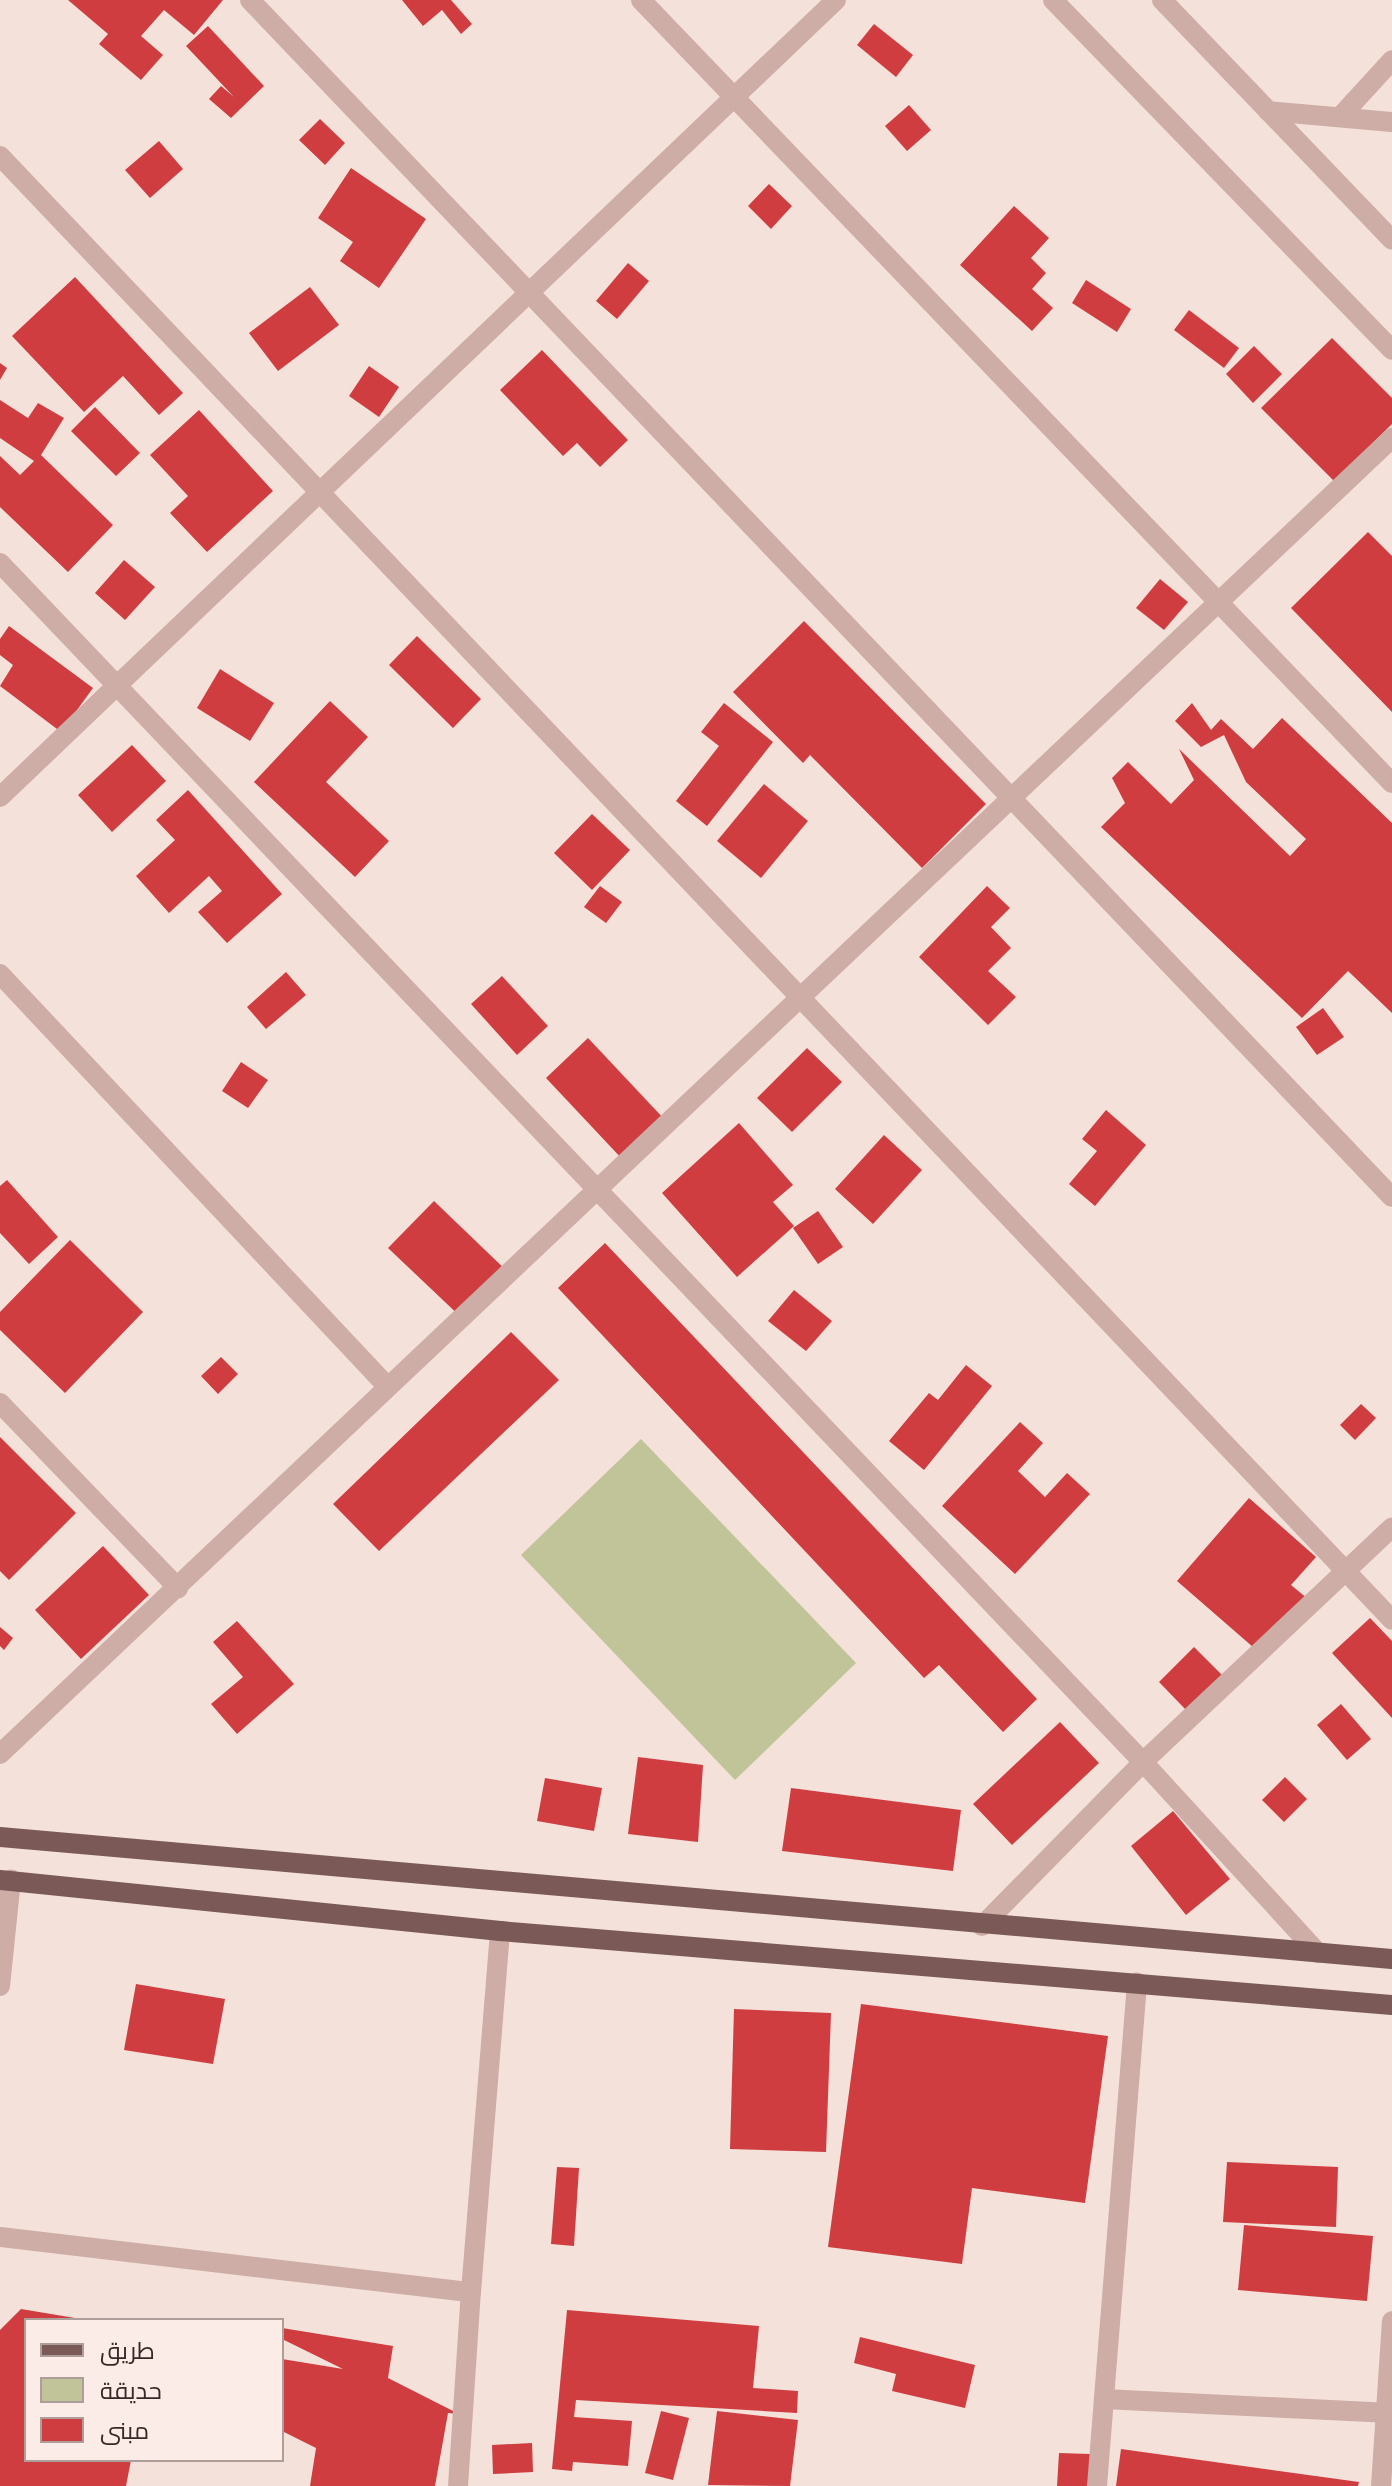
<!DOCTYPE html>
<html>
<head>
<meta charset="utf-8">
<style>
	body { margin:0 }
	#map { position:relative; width:1392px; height:2486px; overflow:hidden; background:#f4e1da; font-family:Signika,Cairo,sans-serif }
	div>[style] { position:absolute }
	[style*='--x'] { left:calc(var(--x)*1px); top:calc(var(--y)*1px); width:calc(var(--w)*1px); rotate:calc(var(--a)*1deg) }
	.green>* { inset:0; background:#c1c499 }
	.building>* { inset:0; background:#cf3d40 }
	.minor>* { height:20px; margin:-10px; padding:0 10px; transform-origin:10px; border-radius:10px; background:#cdada5 }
	.tertiary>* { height:20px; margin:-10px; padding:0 10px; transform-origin:10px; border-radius:10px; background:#cdada5 }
	.primary>* { height:20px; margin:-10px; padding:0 10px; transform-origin:10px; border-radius:10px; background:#7b5957 }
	span { translate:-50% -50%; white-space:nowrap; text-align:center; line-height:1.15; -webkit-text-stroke:8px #fbece7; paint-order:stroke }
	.legend { position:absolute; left:24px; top:2318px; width:260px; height:144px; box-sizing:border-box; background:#fbece7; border:2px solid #ad9e9a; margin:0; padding:10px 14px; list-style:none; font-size:24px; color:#382827 }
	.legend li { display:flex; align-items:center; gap:16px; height:40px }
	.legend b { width:40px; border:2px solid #ad9e9a }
</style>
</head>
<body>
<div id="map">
	<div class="green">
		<div style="clip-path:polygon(641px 1439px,856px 1663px,735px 1780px,521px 1555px)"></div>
	</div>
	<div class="building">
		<div style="clip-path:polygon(68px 0,223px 0,194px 35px,164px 10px,141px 36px,163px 55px,141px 80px,99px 44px,108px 34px)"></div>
		<div style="clip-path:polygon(402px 0,451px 0,472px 24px,461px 34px,442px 10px,423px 26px)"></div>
		<div style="clip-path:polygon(874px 24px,913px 55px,896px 77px,857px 45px)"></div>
		<div style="clip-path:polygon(208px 26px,264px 86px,231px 118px,209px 99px,221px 86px,234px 97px,186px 46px)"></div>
		<div style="clip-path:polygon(909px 105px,931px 130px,907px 151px,885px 126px)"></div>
		<div style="clip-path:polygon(320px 119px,345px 143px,325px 165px,299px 140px)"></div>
		<div style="clip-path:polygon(159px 141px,183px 169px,150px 198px,125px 170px)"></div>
		<div style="clip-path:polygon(351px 168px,426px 219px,379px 288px,340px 261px,353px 242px,318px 218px)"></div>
		<div style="clip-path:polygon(769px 184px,792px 206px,771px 229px,748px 206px)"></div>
		<div style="clip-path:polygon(1014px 206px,1049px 238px,1031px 258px,1046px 273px,1032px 289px,1053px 308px,1032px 331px,960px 265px)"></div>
		<div style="clip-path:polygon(628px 263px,649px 281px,617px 319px,596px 301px)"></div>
		<div style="clip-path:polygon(75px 277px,183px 393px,159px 415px,123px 376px,84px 412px,12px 336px)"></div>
		<div style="clip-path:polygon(1086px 280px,1131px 309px,1117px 332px,1072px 303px)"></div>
		<div style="clip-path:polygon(310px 287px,339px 325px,278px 371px,249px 333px)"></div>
		<div style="clip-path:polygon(1189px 310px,1239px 348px,1224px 368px,1174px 330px)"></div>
		<div style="clip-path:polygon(1332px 338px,1392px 398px,1392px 424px,1334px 481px,1261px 408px)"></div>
		<div style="clip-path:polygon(1254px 346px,1282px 374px,1253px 403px,1226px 374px)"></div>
		<div style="clip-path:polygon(542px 350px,628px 440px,600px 467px,577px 443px,563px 456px,500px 390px)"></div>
		<div style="clip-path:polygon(0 363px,7px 368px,0 380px)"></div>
		<div style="clip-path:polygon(369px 366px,399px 387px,379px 417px,349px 396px)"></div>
		<div style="clip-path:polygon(0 400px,28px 418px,38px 403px,64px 418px,41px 455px,113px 525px,68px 572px,0 507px,0 456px,20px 475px,34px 461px,0 438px)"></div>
		<div style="clip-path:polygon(95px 407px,140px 453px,116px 476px,71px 431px)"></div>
		<div style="clip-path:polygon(199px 410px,273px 491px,207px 552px,170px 513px,188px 496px,150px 455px)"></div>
		<div style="clip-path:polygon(1368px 532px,1392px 556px,1392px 712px,1291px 608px)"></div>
		<div style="clip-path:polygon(124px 560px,155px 587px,125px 620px,95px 593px)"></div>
		<div style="clip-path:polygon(1160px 579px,1188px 602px,1164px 630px,1136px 608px)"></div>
		<div style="clip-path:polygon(804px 621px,986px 804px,922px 868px,810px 755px,803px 763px,733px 692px)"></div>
		<div style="clip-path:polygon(9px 626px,93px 688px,61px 732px,0 686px,13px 665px,0 655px,0 639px)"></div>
		<div style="clip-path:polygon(417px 636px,481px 699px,453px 728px,389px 665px)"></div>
		<div style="clip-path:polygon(220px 669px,274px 703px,250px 741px,197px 708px)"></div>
		<div style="clip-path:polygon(330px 701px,368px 737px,326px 782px,389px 841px,355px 877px,254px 782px)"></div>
		<div style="clip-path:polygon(724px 703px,773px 742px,707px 826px,676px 801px,719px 746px,701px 732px)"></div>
		<div style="clip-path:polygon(1192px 703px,1211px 730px,1221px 719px,1253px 749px,1282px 718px,1392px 823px,1392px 1013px,1348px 971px,1302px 1018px,1101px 827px,1125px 803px,1112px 778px,1128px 762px,1171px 804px,1194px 780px,1179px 749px,1290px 856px,1306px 839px,1246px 782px,1224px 735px,1201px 747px,1175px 721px)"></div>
		<div style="clip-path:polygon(132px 745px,166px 781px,112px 832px,78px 795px)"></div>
		<div style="clip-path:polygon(764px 784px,808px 821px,761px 878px,717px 841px)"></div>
		<div style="clip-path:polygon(188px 790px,282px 894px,227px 943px,198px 912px,222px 891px,209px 876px,169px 913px,136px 876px,175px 840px,156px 820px)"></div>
		<div style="clip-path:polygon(592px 814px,630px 850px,592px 890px,554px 853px)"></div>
		<div style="clip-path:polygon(600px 886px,622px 902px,606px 923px,584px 907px)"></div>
		<div style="clip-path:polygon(987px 886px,1010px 908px,991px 927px,1011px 948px,988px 971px,1016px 997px,988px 1025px,919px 957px)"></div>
		<div style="clip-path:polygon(286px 972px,306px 995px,266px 1029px,247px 1007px)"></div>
		<div style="clip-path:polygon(502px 976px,548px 1026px,517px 1055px,471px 1004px)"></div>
		<div style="clip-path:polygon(1323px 1008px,1344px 1037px,1317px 1055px,1296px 1027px)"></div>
		<div style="clip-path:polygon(588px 1038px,666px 1121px,624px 1161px,546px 1078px)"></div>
		<div style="clip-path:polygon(807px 1048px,842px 1082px,792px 1132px,757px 1098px)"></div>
		<div style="clip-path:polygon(241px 1062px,268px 1080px,248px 1108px,222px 1091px)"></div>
		<div style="clip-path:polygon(1106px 1110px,1146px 1145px,1095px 1206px,1069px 1184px,1097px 1151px,1082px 1139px)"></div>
		<div style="clip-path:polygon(739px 1123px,793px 1185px,773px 1202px,794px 1226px,737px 1277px,662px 1193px)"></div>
		<div style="clip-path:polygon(884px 1135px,922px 1170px,873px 1224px,835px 1189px)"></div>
		<div style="clip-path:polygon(7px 1180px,58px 1237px,29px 1264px,0 1233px,0 1186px)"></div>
		<div style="clip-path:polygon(434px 1201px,510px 1274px,465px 1321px,388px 1248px)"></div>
		<div style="clip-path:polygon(818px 1211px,843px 1247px,818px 1264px,793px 1228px)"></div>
		<div style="clip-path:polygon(70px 1240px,143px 1312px,65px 1393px,0 1330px,0 1312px)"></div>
		<div style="clip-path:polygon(605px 1243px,1037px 1699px,1003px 1732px,939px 1665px,924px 1678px,558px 1288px)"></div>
		<div style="clip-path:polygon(794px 1290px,832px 1321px,806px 1351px,768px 1321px)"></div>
		<div style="clip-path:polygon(511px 1332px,559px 1380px,379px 1551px,333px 1504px)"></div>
		<div style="clip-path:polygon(221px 1357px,238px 1374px,218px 1394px,201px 1376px)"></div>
		<div style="clip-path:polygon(966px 1365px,992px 1386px,924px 1470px,889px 1441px,929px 1393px,938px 1400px)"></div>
		<div style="clip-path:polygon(1361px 1404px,1376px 1418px,1355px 1440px,1340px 1425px)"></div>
		<div style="clip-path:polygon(1020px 1422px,1043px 1443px,1018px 1471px,1045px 1497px,1067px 1473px,1090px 1494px,1015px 1574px,942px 1506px)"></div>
		<div style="clip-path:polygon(0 1437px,76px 1513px,9px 1580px,0 1571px)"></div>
		<div style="clip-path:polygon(1249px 1498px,1316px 1557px,1291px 1585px,1308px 1599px,1261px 1654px,1177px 1581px)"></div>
		<div style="clip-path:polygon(103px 1546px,149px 1595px,81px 1659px,35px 1610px)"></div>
		<div style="clip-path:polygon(1370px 1618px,1392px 1641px,1392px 1718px,1332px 1653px)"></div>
		<div style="clip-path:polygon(237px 1621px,294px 1684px,237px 1734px,211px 1704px,243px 1677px,213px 1642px)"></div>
		<div style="clip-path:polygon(0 1627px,13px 1638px,4px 1650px,0 1646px)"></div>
		<div style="clip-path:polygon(1194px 1647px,1223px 1676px,1187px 1711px,1159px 1682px)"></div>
		<div style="clip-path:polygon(1341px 1704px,1371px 1739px,1347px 1760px,1317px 1725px)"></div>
		<div style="clip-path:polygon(1060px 1722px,1099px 1763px,1012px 1845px,973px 1804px)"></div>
		<div style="clip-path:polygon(638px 1757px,703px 1765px,698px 1842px,628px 1834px)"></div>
		<div style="clip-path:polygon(1285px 1777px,1307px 1799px,1284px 1822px,1262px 1800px)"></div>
		<div style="clip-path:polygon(545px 1778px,602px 1788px,594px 1831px,537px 1821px)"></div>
		<div style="clip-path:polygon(791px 1788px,961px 1810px,953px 1871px,782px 1851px)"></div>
		<div style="clip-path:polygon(1173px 1811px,1230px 1879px,1186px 1915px,1131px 1846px)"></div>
		<div style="clip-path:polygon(136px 1984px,225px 1999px,213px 2064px,124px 2050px)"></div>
		<div style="clip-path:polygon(861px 2004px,1108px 2036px,1085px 2203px,972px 2188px,962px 2264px,828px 2247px)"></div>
		<div style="clip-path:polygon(734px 2009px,831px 2013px,826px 2152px,730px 2149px)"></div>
		<div style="clip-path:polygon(1227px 2162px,1338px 2167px,1336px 2227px,1223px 2222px)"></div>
		<div style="clip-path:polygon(557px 2167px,579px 2168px,574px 2246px,551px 2244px)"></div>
		<div style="clip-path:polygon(1244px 2225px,1373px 2236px,1367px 2301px,1238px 2290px)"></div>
		<div style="clip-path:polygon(21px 2309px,75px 2318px,26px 2320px,26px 2460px,131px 2460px,126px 2486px,0 2486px,0 2330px)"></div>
		<div style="clip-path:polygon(567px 2310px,759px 2326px,753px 2388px,798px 2391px,797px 2413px,576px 2400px,574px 2417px,632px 2421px,628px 2466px,573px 2462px,572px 2471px,552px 2469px)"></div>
		<div style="clip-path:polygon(282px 2328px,393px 2346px,388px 2378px,459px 2414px,448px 2413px,435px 2486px,310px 2486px,316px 2448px,282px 2431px,282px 2359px,343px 2369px,282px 2339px)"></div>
		<div style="clip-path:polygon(860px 2337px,975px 2365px,965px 2408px,892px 2391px,896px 2374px,854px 2363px)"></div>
		<div style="clip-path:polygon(661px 2411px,689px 2418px,673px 2480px,645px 2473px)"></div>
		<div style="clip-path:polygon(717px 2411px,798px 2420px,790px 2486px,708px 2485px)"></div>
		<div style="clip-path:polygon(532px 2443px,533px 2472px,493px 2474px,492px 2445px)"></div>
		<div style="clip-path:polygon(1121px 2449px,1359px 2482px,1358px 2486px,1116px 2486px)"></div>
		<div style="clip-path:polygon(1059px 2453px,1090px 2454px,1089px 2486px,1057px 2486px)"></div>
	</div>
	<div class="minor">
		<div style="--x:250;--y:0;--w:1654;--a:46.35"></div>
		<div style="--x:641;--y:0;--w:1085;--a:46.2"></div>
		<div style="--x:1268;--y:111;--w:124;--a:5.1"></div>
		<div style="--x:1340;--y:117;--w:77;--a:-47.6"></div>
		<div style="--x:0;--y:156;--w:2020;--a:46.44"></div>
		<div style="--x:0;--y:563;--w:1657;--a:46.37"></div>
		<div style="--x:1143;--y:1762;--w:259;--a:47.5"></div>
		<div style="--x:0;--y:797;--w:1155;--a:-43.63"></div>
		<div style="--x:0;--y:974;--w:564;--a:46.8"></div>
		<div style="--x:0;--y:1403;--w:257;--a:46.1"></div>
		<div style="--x:0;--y:1754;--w:1916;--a:-43.39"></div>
		<div style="--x:982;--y:1926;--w:230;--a:-45.5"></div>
		<div style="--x:1143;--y:1762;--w:342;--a:-43.3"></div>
		<div style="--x:0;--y:1986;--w:107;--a:-84.1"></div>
		<div style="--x:0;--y:2237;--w:474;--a:6.7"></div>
		<div style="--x:471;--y:2292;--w:362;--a:-85.4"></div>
		<div style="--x:1104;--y:2399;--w:282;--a:2.8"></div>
		<div style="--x:458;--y:2486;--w:194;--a:-86.2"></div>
		<div style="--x:1097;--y:2486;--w:505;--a:-85.45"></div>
		<div style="--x:1381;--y:2486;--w:165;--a:-86.2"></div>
	</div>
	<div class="tertiary">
		<div style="--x:1053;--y:0;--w:487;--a:45.9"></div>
		<div style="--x:1162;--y:0;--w:332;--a:46.2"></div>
	</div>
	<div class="primary">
		<div style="--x:0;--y:1837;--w:1397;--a:5.01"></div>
		<div style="--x:0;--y:1880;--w:503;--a:5.82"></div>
		<div style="--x:500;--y:1931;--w:895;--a:4.74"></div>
	</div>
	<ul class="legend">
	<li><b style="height:10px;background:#7b5957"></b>طريق</li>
	<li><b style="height:22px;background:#c1c499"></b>حديقة</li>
	<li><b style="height:22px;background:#cf3d40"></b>مبنى</li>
	</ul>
</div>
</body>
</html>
